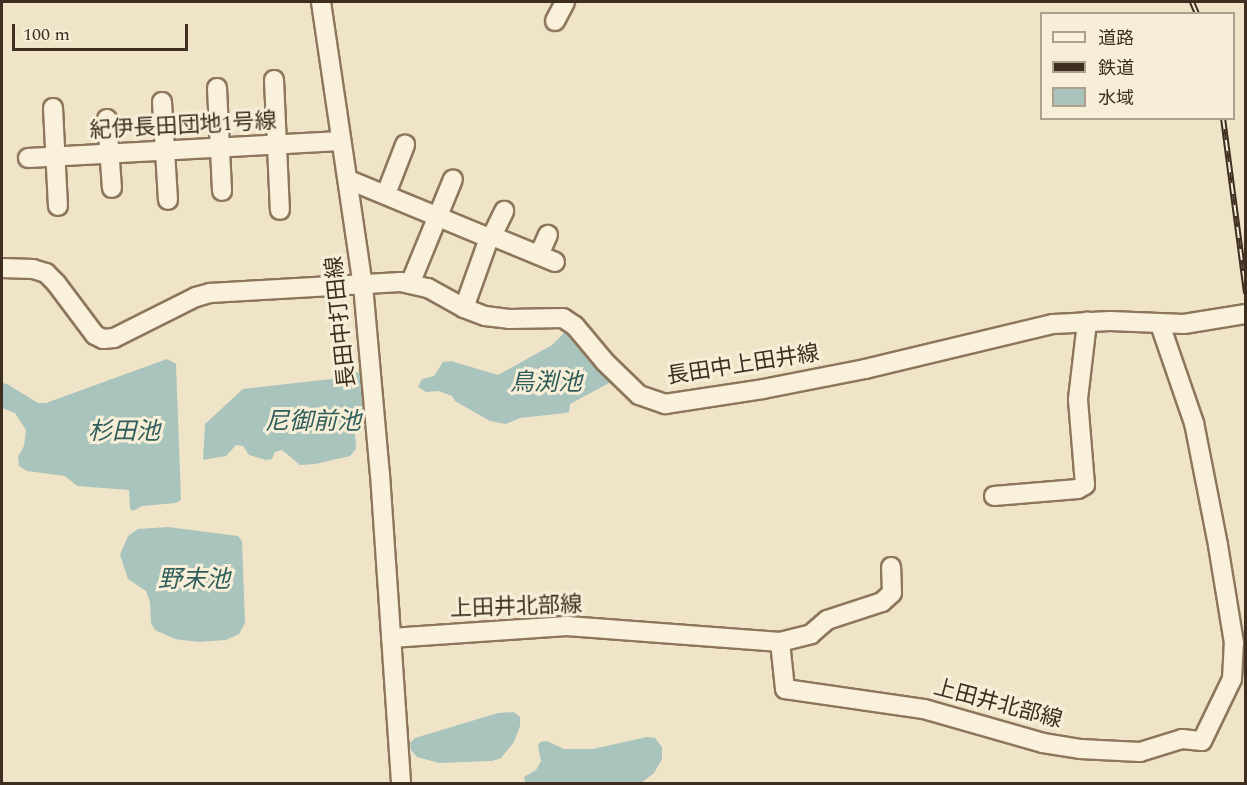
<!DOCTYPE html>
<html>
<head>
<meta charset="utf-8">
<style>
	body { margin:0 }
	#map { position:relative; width:1247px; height:785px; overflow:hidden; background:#f0e4c8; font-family:Spectral,"Noto Sans JP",serif }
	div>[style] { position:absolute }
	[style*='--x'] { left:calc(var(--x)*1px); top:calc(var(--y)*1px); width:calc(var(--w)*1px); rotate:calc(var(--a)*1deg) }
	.water>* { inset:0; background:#a9c4bc }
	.roads { filter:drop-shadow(2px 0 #8d765c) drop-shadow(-2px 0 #8d765c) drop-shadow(0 2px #8d765c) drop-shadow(0 -2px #8d765c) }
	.minor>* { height:18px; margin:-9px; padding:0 9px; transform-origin:9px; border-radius:9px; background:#faf1dc }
	.rail>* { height:6px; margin-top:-3px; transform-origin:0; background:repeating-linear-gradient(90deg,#f7eed8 0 11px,#3d2e20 0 22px); box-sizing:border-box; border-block:2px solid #3d2e20 }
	span { translate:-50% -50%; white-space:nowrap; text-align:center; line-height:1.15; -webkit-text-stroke:6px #f7eed8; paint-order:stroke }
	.street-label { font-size:22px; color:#3d2e20 }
	.water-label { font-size:24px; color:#2f5d5a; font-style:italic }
	.frame { position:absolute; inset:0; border:3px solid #3d2e20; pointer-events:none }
	.legend { position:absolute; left:1040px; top:12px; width:195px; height:108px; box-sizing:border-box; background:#f7eed8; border:2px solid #ada18e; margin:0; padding:8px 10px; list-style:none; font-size:18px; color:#3d2e20 }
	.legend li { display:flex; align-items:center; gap:12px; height:30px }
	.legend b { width:30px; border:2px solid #ada18e }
	.scale { position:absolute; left:12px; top:24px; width:176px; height:27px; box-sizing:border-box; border:3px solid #3d2e20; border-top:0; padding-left:8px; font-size:18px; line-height:21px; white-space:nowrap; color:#3d2e20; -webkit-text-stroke:4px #f7eed8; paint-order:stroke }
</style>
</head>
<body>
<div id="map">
	<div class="water">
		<div style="clip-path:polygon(568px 329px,604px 369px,611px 382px,570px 404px,569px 412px,566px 413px,520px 418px,506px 424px,490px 421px,455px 401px,452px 396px,439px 391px,426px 392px,418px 387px,422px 379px,434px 376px,443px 362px,451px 361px,498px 375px,552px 345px)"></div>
		<div style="clip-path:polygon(167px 359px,176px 364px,181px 500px,176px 503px,142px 506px,133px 511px,130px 509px,129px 490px,77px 486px,65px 476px,27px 471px,19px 466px,18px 457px,24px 446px,26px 430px,15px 413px,2px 408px,2px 383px,7px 384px,38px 403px,46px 403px)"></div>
		<div style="clip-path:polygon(349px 370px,363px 374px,364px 417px,355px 432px,356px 449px,350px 456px,315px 464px,300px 465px,282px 450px,275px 452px,272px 459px,266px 460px,249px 455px,243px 446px,236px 445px,226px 456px,203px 460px,205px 424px,243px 389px,331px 379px)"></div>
		<div style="clip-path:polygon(168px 527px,238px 536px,242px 541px,245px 623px,239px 634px,226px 640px,198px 642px,175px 639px,155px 630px,151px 623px,150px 602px,146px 591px,128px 579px,120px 555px,128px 536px,138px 529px)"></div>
		<div style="clip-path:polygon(514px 712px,520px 717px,520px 726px,514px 742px,501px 758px,492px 761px,439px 763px,417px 757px,411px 750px,410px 743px,415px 738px,498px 713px)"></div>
		<div style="clip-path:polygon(647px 737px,655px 738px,662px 747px,662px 759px,654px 773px,641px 783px,525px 783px,524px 777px,536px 770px,541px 761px,538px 746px,540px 742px,547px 741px,564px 749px,593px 749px)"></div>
	</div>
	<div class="roads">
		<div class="minor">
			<div style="--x:321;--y:2;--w:286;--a:81.6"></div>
			<div style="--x:363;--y:285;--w:190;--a:84.9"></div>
			<div style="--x:380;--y:474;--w:311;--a:86.1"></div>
			<div style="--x:555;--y:21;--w:21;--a:-62"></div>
			<div style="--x:274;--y:80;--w:130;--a:87.4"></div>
			<div style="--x:217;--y:88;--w:103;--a:87.2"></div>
			<div style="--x:162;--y:102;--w:98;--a:86.5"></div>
			<div style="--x:53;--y:108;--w:98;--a:87.1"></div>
			<div style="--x:107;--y:119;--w:69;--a:85.9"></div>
			<div style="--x:28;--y:158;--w:313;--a:-3.1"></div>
			<div style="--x:349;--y:180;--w:152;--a:22.5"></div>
			<div style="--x:489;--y:238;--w:4;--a:-34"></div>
			<div style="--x:492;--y:236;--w:68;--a:22.4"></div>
			<div style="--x:386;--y:194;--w:53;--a:-68.8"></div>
			<div style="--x:492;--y:236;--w:28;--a:-64"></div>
			<div style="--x:539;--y:255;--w:22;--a:-66"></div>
			<div style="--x:2;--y:268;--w:31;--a:2"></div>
			<div style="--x:33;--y:269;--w:14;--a:17"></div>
			<div style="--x:46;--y:273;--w:14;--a:45"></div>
			<div style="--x:56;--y:283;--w:65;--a:53.1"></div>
			<div style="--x:95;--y:335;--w:9;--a:27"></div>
			<div style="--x:103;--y:339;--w:11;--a:-5"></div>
			<div style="--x:114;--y:338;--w:92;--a:-26.6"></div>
			<div style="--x:196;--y:297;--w:15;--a:-16"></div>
			<div style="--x:210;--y:293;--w:191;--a:-3.3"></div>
			<div style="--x:401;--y:282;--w:28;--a:13"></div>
			<div style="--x:428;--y:288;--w:41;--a:29.1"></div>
			<div style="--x:464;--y:308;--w:22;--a:21"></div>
			<div style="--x:485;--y:316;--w:24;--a:7"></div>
			<div style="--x:509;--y:319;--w:54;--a:-1.1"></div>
			<div style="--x:563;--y:318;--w:14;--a:34"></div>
			<div style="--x:575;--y:326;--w:47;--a:50.2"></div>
			<div style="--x:605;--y:362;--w:47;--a:44.1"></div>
			<div style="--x:639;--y:395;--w:28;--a:19"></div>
			<div style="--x:665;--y:404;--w:99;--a:-8.7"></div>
			<div style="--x:763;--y:389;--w:104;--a:-11.1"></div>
			<div style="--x:865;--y:369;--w:193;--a:-13.5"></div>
			<div style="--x:1053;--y:324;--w:57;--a:-3"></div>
			<div style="--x:1110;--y:321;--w:74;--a:2.3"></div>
			<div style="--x:1184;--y:324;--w:63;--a:-9.2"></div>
			<div style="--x:410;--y:284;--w:113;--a:-67.7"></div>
			<div style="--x:464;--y:308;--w:74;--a:-70.3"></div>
			<div style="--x:994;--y:496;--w:84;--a:-4.8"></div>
			<div style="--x:1078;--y:489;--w:8;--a:-30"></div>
			<div style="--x:1085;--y:485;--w:86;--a:-94.7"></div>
			<div style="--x:1078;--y:399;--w:78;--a:-83.3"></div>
			<div style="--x:391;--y:638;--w:176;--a:-3.9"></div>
			<div style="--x:567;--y:626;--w:214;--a:4.3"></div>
			<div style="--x:780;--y:642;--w:47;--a:83.9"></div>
			<div style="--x:785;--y:689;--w:140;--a:8.2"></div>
			<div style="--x:924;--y:709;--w:124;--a:15.9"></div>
			<div style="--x:1043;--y:743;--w:37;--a:9"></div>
			<div style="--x:1080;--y:749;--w:60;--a:2.9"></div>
			<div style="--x:1140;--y:752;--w:44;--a:-17.2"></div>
			<div style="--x:1182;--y:739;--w:20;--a:6"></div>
			<div style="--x:1202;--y:741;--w:69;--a:-64.2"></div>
			<div style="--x:1232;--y:679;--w:36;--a:-87"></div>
			<div style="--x:1234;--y:643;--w:99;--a:-99.3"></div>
			<div style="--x:1218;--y:545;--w:124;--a:-101.1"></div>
			<div style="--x:1194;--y:423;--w:105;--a:-109"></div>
			<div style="--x:780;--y:642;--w:32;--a:-14"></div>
			<div style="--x:811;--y:634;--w:21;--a:-41"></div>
			<div style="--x:827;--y:620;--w:58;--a:-18.1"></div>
			<div style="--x:882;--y:602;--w:13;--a:-42"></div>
			<div style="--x:892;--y:593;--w:26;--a:-92"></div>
		</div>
	</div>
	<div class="rail">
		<div style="--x:1192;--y:2;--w:13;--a:67"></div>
		<div style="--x:1223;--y:118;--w:177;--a:82.5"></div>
	</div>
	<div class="street-label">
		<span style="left:183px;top:126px;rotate:-3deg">紀伊長田団地1号線</span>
		<span style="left:341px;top:322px;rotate:-96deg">長田中打田線</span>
		<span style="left:743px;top:365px;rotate:-9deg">長田中上田井線</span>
		<span style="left:516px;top:607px;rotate:-2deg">上田井北部線</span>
		<span style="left:998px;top:704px;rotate:15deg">上田井北部線</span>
	</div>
	<div class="water-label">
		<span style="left:546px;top:384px">鳥渕池</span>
		<span style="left:313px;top:423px">尼御前池</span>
		<span style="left:124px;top:433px">杉田池</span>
		<span style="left:194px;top:581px">野末池</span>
	</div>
	<div class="frame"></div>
	<ul class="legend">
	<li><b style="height:8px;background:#faf1dc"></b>道路</li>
	<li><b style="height:8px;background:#3d2e20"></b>鉄道</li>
	<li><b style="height:16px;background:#a9c4bc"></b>水域</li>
	</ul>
	<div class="scale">100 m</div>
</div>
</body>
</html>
